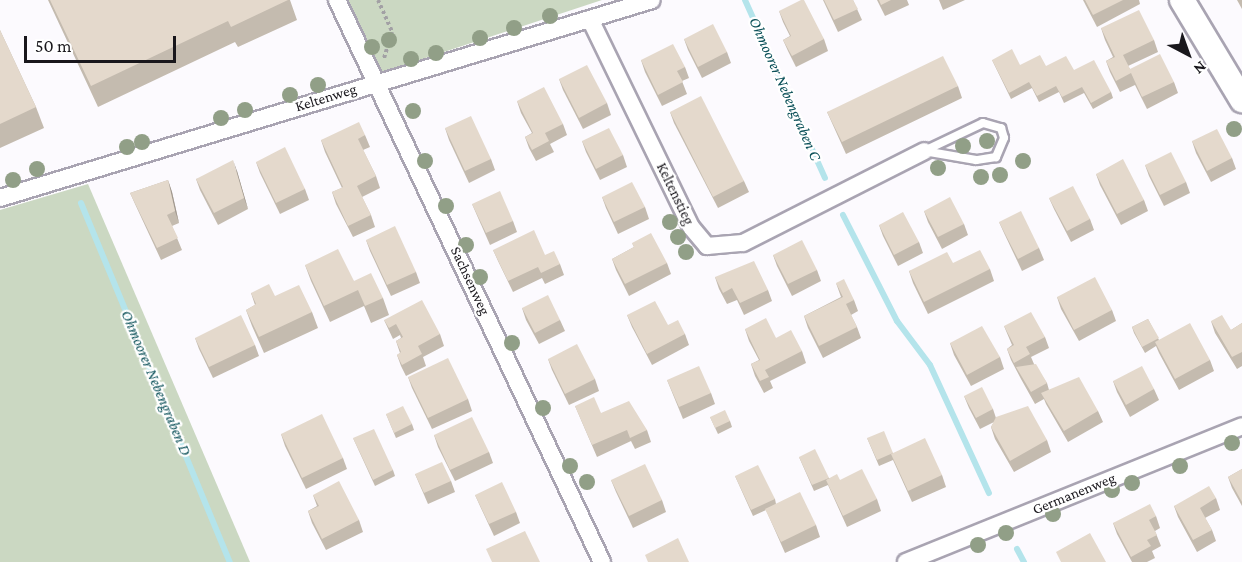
<!DOCTYPE html>
<html>
<head>
<meta charset="utf-8">
<style>
	body { margin:0 }
	#map { position:relative; width:1242px; height:562px; overflow:hidden; background:#fcfafe; font-family:"Crimson Pro",serif }
	div>[style] { position:absolute }
	[style*='--x'] { left:calc(var(--x)*1px); top:calc(var(--y)*1px); width:calc(var(--w)*1px); rotate:calc(var(--a)*1deg) }
	.green>* { inset:0; background:#cbd8c2 }
	.stream>* { height:6px; margin:-3px; padding:0 3px; transform-origin:3px; border-radius:3px; background:#b4e4eb }
	.path>* { height:4px; margin-top:-2px; transform-origin:0; background:repeating-linear-gradient(90deg,#a2a0a4 0 3px,transparent 0 6px) }
	.roads { filter:drop-shadow(2px 0 #a9a4b2) drop-shadow(-2px 0 #a9a4b2) drop-shadow(0 2px #a9a4b2) drop-shadow(0 -2px #a9a4b2) }
	.lane>* { height:8px; margin:-4px; padding:0 4px; transform-origin:4px; border-radius:4px; background:#fff }
	.street>* { height:16px; margin:-8px; padding:0 8px; transform-origin:8px; border-radius:8px; background:#fff }
	.secondary>* { height:24px; margin:-12px; padding:0 12px; transform-origin:12px; border-radius:12px; background:#fff }
	.trees>* { width:16px; height:16px; margin:-8px; border-radius:50%; background:#919f87 }
	.wall>* { inset:0; background:#c4bbaf }
	.shaded-wall>* { inset:0; background:#a0988f }
	.building>* { inset:0; background:#e4d9cc }
	span { translate:-50% -50%; white-space:nowrap; text-align:center; line-height:1.15; -webkit-text-stroke:4.5px #fff; paint-order:stroke }
	.street-label { font-size:15px; color:#19171c }
	.water-label { font-size:16px; color:#0c5159; font-style:italic }
	.north { position:absolute; left:1158px; top:24px; width:60px; height:60px; -webkit-text-stroke:4px #fff; paint-order:stroke; rotate:139deg; font-size:16px; font-weight:700; line-height:24px; text-align:center; color:#19171c }
	.north::after { content:''; display:block; margin:auto; width:21px; height:27px; background:#19171c; clip-path:polygon(50% 0,100% 100%,50% 72%,0 100%) }
	.scale { position:absolute; left:24px; top:36px; width:152px; height:27px; box-sizing:border-box; border:3px solid #19171c; border-top:0; padding-left:8px; font-size:18px; line-height:21px; white-space:nowrap; color:#19171c; -webkit-text-stroke:4px #fff; paint-order:stroke }
</style>
</head>
<body>
<div id="map">
	<div class="green">
		<div style="clip-path:polygon(346px 0,602px 0,380px 73px)"></div>
		<div style="clip-path:polygon(88px 184px,250px 562px,0 562px,0 210px)"></div>
	</div>
	<div class="stream">
		<div style="--x:745;--y:0;--w:195;--a:65.8"></div>
		<div style="--x:81;--y:203;--w:389;--a:67.5"></div>
		<div style="--x:843;--y:215;--w:119;--a:63"></div>
		<div style="--x:897;--y:321;--w:55;--a:53.1"></div>
		<div style="--x:930;--y:365;--w:141;--a:65.3"></div>
		<div style="--x:1017;--y:549;--w:15;--a:62"></div>
	</div>
	<div class="path">
		<div style="--x:378;--y:0;--w:35;--a:66"></div>
		<div style="--x:392;--y:32;--w:28;--a:107"></div>
	</div>
	<div class="roads">
		<div class="lane">
			<div style="--x:983;--y:123;--w:19;--a:16"></div>
			<div style="--x:1001;--y:128;--w:10;--a:73"></div>
			<div style="--x:1004;--y:138;--w:21;--a:113"></div>
			<div style="--x:996;--y:157;--w:20;--a:171"></div>
			<div style="--x:976;--y:160;--w:53;--a:-170.2"></div>
			<div style="--x:924;--y:151;--w:65;--a:-25.4"></div>
		</div>
		<div class="street">
			<div style="--x:337;--y:0;--w:621;--a:64.75"></div>
			<div style="--x:590;--y:19;--w:231;--a:64.1"></div>
			<div style="--x:691;--y:227;--w:25;--a:50"></div>
			<div style="--x:707;--y:246;--w:36;--a:-5"></div>
			<div style="--x:743;--y:243;--w:203;--a:-26.9"></div>
			<div style="--x:0;--y:198;--w:681;--a:-16.89"></div>
			<div style="--x:906;--y:562;--w:362;--a:-22"></div>
		</div>
		<div class="secondary">
			<div style="--x:1182;--y:0;--w:117;--a:59"></div>
		</div>
	</div>
	<div class="trees">
		<div style="left:550px;top:16px"></div>
		<div style="left:514px;top:28px"></div>
		<div style="left:480px;top:38px"></div>
		<div style="left:389px;top:40px"></div>
		<div style="left:372px;top:47px"></div>
		<div style="left:436px;top:53px"></div>
		<div style="left:411px;top:59px"></div>
		<div style="left:318px;top:85px"></div>
		<div style="left:290px;top:95px"></div>
		<div style="left:245px;top:110px"></div>
		<div style="left:413px;top:111px"></div>
		<div style="left:221px;top:118px"></div>
		<div style="left:1234px;top:129px"></div>
		<div style="left:987px;top:141px"></div>
		<div style="left:142px;top:142px"></div>
		<div style="left:963px;top:146px"></div>
		<div style="left:127px;top:147px"></div>
		<div style="left:425px;top:161px"></div>
		<div style="left:1023px;top:161px"></div>
		<div style="left:938px;top:168px"></div>
		<div style="left:37px;top:169px"></div>
		<div style="left:1000px;top:175px"></div>
		<div style="left:981px;top:177px"></div>
		<div style="left:13px;top:180px"></div>
		<div style="left:446px;top:206px"></div>
		<div style="left:670px;top:222px"></div>
		<div style="left:678px;top:237px"></div>
		<div style="left:466px;top:245px"></div>
		<div style="left:686px;top:252px"></div>
		<div style="left:480px;top:277px"></div>
		<div style="left:512px;top:343px"></div>
		<div style="left:543px;top:408px"></div>
		<div style="left:1232px;top:443px"></div>
		<div style="left:570px;top:466px"></div>
		<div style="left:1180px;top:466px"></div>
		<div style="left:587px;top:482px"></div>
		<div style="left:1132px;top:483px"></div>
		<div style="left:1112px;top:490px"></div>
		<div style="left:1053px;top:514px"></div>
		<div style="left:1006px;top:533px"></div>
		<div style="left:978px;top:545px"></div>
	</div>
	<div class="wall">
		<div style="clip-path:polygon(48px 0,290px 0,297px 20px,238px 47px,235px 42px,98px 107px)"></div>
		<div style="clip-path:polygon(823px 0,853px 0,862px 20px,838px 32px)"></div>
		<div style="clip-path:polygon(877px 0,907px 0,909px 5px,885px 16px)"></div>
		<div style="clip-path:polygon(939px 0,965px 0,943px 10px)"></div>
		<div style="clip-path:polygon(1083px 0,1139px 0,1140px 4px,1097px 27px)"></div>
		<div style="clip-path:polygon(1237px 0,1242px 0,1242px 9px)"></div>
		<div style="clip-path:polygon(779px 11px,824px 39px,828px 51px,796px 67px,788px 51px,783px 40px,790px 36px,783px 22px)"></div>
		<div style="clip-path:polygon(1101px 28px,1154px 40px,1158px 52px,1128px 66px,1130px 69px,1174px 82px,1178px 93px,1147px 109px,1135px 85px,1120px 92px,1110px 72px,1106px 61px,1113px 57px,1105px 40px)"></div>
		<div style="clip-path:polygon(0 30px,36px 107px,44px 128px,0 148px)"></div>
		<div style="clip-path:polygon(684px 39px,727px 52px,731px 63px,702px 78px,688px 50px)"></div>
		<div style="clip-path:polygon(641px 60px,685px 67px,689px 78px,682px 81px,687px 94px,662px 106px,645px 72px)"></div>
		<div style="clip-path:polygon(992px 60px,1020px 65px,1046px 66px,1074px 70px,1111px 92px,1113px 98px,1093px 109px,1084px 93px,1064px 103px,1059px 92px,1039px 102px,1032px 88px,1011px 99px)"></div>
		<div style="clip-path:polygon(559px 79px,607px 103px,611px 115px,583px 129px,563px 90px)"></div>
		<div style="clip-path:polygon(958px 86px,962px 98px,846px 154px,832px 123px,827px 112px)"></div>
		<div style="clip-path:polygon(517px 101px,563px 124px,567px 135px,550px 144px,554px 152px,536px 161px,529px 148px,525px 137px,532px 133px,521px 113px)"></div>
		<div style="clip-path:polygon(670px 112px,744px 181px,749px 192px,718px 208px,674px 123px)"></div>
		<div style="clip-path:polygon(445px 128px,491px 159px,495px 170px,469px 183px,449px 140px)"></div>
		<div style="clip-path:polygon(365px 135px,370px 147px,363px 150px,376px 176px,380px 188px,362px 197px,371px 215px,375px 227px,353px 237px,336px 204px,332px 192px,342px 188px,325px 152px,321px 140px)"></div>
		<div style="clip-path:polygon(582px 141px,623px 155px,627px 167px,600px 180px,586px 152px)"></div>
		<div style="clip-path:polygon(1192px 141px,1232px 158px,1236px 169px,1211px 182px,1196px 153px)"></div>
		<div style="clip-path:polygon(256px 162px,305px 189px,309px 200px,280px 214px,260px 173px)"></div>
		<div style="clip-path:polygon(1145px 165px,1186px 182px,1190px 193px,1164px 206px,1149px 176px)"></div>
		<div style="clip-path:polygon(237px 171px,248px 209px,218px 225px,200px 190px,196px 179px)"></div>
		<div style="clip-path:polygon(1096px 174px,1144px 200px,1148px 211px,1121px 225px,1100px 185px)"></div>
		<div style="clip-path:polygon(168px 180px,172px 192px,179px 223px,172px 226px,182px 250px,161px 260px,135px 204px,130px 193px)"></div>
		<div style="clip-path:polygon(602px 197px,645px 207px,649px 219px,618px 234px,606px 208px)"></div>
		<div style="clip-path:polygon(1049px 198px,1090px 219px,1094px 230px,1071px 242px,1054px 209px)"></div>
		<div style="clip-path:polygon(472px 204px,513px 221px,517px 232px,490px 245px)"></div>
		<div style="clip-path:polygon(924px 211px,964px 224px,968px 235px,942px 249px,928px 222px)"></div>
		<div style="clip-path:polygon(999px 222px,1039px 248px,1044px 260px,1022px 271px,1004px 233px)"></div>
		<div style="clip-path:polygon(879px 225px,919px 242px,923px 253px,898px 266px,883px 236px)"></div>
		<div style="clip-path:polygon(366px 240px,416px 272px,420px 283px,391px 296px,370px 251px)"></div>
		<div style="clip-path:polygon(632px 243px,667px 263px,671px 274px,629px 296px,616px 270px,612px 259px,634px 247px)"></div>
		<div style="clip-path:polygon(493px 250px,545px 255px,560px 264px,564px 275px,545px 284px,542px 278px,513px 292px,498px 261px)"></div>
		<div style="clip-path:polygon(773px 255px,817px 270px,821px 281px,792px 296px,777px 266px)"></div>
		<div style="clip-path:polygon(953px 263px,990px 269px,994px 281px,928px 314px,913px 283px,909px 271px)"></div>
		<div style="clip-path:polygon(305px 265px,354px 281px,383px 298px,389px 315px,371px 323px,364px 306px,330px 322px,311px 281px)"></div>
		<div style="clip-path:polygon(715px 277px,768px 290px,772px 301px,744px 315px,737px 300px,727px 304px,719px 289px)"></div>
		<div style="clip-path:polygon(836px 283px,854px 300px,858px 311px,851px 315px,857px 327px,861px 338px,823px 358px,808px 328px,804px 316px,841px 297px)"></div>
		<div style="clip-path:polygon(251px 293px,275px 296px,312px 312px,318px 328px,264px 353px,252px 326px,246px 310px,255px 305px)"></div>
		<div style="clip-path:polygon(1057px 297px,1112px 310px,1116px 321px,1079px 341px,1061px 309px)"></div>
		<div style="clip-path:polygon(522px 308px,560px 320px,565px 331px,539px 344px,526px 320px)"></div>
		<div style="clip-path:polygon(627px 315px,668px 325px,685px 334px,689px 345px,652px 365px,632px 327px)"></div>
		<div style="clip-path:polygon(1148px 319px,1159px 340px,1210px 360px,1214px 371px,1179px 390px,1159px 353px,1156px 346px,1145px 353px,1134px 333px,1132px 327px)"></div>
		<div style="clip-path:polygon(384px 320px,440px 334px,444px 346px,423px 357px,426px 366px,406px 376px,401px 366px,397px 355px,400px 353px,396px 341px,401px 338px,400px 335px,393px 339px)"></div>
		<div style="clip-path:polygon(1211px 321px,1231px 330px,1242px 323px,1242px 366px,1237px 369px,1215px 333px)"></div>
		<div style="clip-path:polygon(1004px 326px,1045px 337px,1049px 348px,1031px 357px,1034px 364px,1047px 383px,1049px 390px,1098px 411px,1103px 422px,1068px 442px,1046px 404px,1044px 399px,1035px 404px,1021px 379px,1011px 360px,1007px 349px,1012px 345px)"></div>
		<div style="clip-path:polygon(745px 329px,776px 338px,802px 351px,806px 363px,770px 381px,773px 388px,764px 393px,755px 376px,751px 364px,759px 360px,749px 341px)"></div>
		<div style="clip-path:polygon(195px 338px,255px 345px,259px 356px,213px 378px,199px 349px)"></div>
		<div style="clip-path:polygon(950px 343px,1000px 357px,1004px 369px,971px 386px,954px 355px)"></div>
		<div style="clip-path:polygon(548px 359px,595px 379px,599px 391px,569px 405px,552px 370px)"></div>
		<div style="clip-path:polygon(408px 377px,468px 399px,472px 411px,432px 429px,412px 388px)"></div>
		<div style="clip-path:polygon(667px 380px,711px 393px,715px 404px,683px 419px)"></div>
		<div style="clip-path:polygon(1113px 381px,1154px 389px,1159px 400px,1130px 417px,1117px 392px)"></div>
		<div style="clip-path:polygon(964px 396px,993px 409px,996px 418px,1047px 440px,1051px 452px,1014px 472px,995px 439px,991px 427px,994px 422px,980px 429px,969px 408px)"></div>
		<div style="clip-path:polygon(575px 406px,601px 413px,647px 430px,651px 442px,635px 449px,631px 441px,597px 457px)"></div>
		<div style="clip-path:polygon(386px 414px,412px 424px,414px 430px,396px 438px)"></div>
		<div style="clip-path:polygon(710px 417px,730px 421px,732px 427px,718px 434px)"></div>
		<div style="clip-path:polygon(281px 434px,343px 458px,347px 469px,306px 489px,285px 446px)"></div>
		<div style="clip-path:polygon(434px 435px,489px 452px,493px 463px,455px 481px,438px 447px)"></div>
		<div style="clip-path:polygon(353px 438px,393px 470px,395px 476px,375px 486px)"></div>
		<div style="clip-path:polygon(867px 438px,893px 453px,942px 475px,946px 487px,912px 502px,893px 460px,879px 466px)"></div>
		<div style="clip-path:polygon(799px 457px,829px 478px,840px 480px,877px 499px,881px 511px,847px 527px,828px 485px,814px 491px)"></div>
		<div style="clip-path:polygon(1242px 469px,1242px 506px,1232px 488px,1228px 477px)"></div>
		<div style="clip-path:polygon(415px 474px,451px 481px,455px 492px,428px 504px)"></div>
		<div style="clip-path:polygon(735px 476px,775px 499px,776px 504px,816px 525px,820px 537px,785px 553px,766px 510px,753px 516px)"></div>
		<div style="clip-path:polygon(611px 480px,662px 500px,666px 512px,633px 528px,616px 492px)"></div>
		<div style="clip-path:polygon(313px 495px,359px 520px,363px 532px,326px 550px,312px 523px,308px 511px,317px 506px)"></div>
		<div style="clip-path:polygon(475px 495px,516px 512px,520px 523px,494px 536px,480px 506px)"></div>
		<div style="clip-path:polygon(1216px 498px,1220px 510px,1205px 518px,1212px 530px,1216px 541px,1197px 552px,1178px 517px,1174px 506px)"></div>
		<div style="clip-path:polygon(1156px 516px,1160px 528px,1155px 531px,1161px 546px,1152px 551px,1155px 558px,1147px 562px,1132px 562px,1117px 534px,1113px 523px)"></div>
	</div>
	<div class="shaded-wall">
		<div style="clip-path:polygon(233px 160px,237px 171px,248px 209px,244px 198px)"></div>
		<div style="clip-path:polygon(168px 180px,172px 192px,179px 223px,175px 211px)"></div>
	</div>
	<div class="building">
		<div style="clip-path:polygon(50px 0,288px 0,231px 27px,228px 21px,91px 86px)"></div>
		<div style="clip-path:polygon(801px 0,804px 0,824px 39px,792px 56px,783px 40px,791px 36px,779px 11px)"></div>
		<div style="clip-path:polygon(824px 0,853px 0,858px 9px,834px 20px)"></div>
		<div style="clip-path:polygon(879px 0,891px 0,881px 5px)"></div>
		<div style="clip-path:polygon(1085px 0,1123px 0,1093px 15px)"></div>
		<div style="clip-path:polygon(1139px 10px,1154px 40px,1123px 55px,1130px 69px,1160px 54px,1174px 82px,1142px 97px,1131px 73px,1116px 81px,1106px 61px,1115px 57px,1101px 28px)"></div>
		<div style="clip-path:polygon(713px 24px,727px 52px,698px 67px,684px 39px)"></div>
		<div style="clip-path:polygon(0 30px,36px 107px,0 124px)"></div>
		<div style="clip-path:polygon(673px 44px,685px 67px,677px 71px,683px 82px,658px 95px,641px 60px)"></div>
		<div style="clip-path:polygon(1012px 49px,1020px 65px,1040px 55px,1046px 66px,1066px 56px,1074px 70px,1094px 60px,1111px 92px,1091px 103px,1082px 87px,1062px 97px,1056px 86px,1037px 96px,1029px 82px,1009px 93px,992px 60px)"></div>
		<div style="clip-path:polygon(943px 56px,958px 86px,842px 142px,827px 112px)"></div>
		<div style="clip-path:polygon(587px 65px,607px 103px,579px 118px,559px 79px)"></div>
		<div style="clip-path:polygon(544px 87px,563px 124px,545px 133px,549px 141px,532px 150px,525px 137px,533px 133px,517px 101px)"></div>
		<div style="clip-path:polygon(701px 96px,744px 181px,713px 197px,670px 112px)"></div>
		<div style="clip-path:polygon(471px 116px,491px 159px,465px 171px,445px 128px)"></div>
		<div style="clip-path:polygon(359px 122px,365px 135px,358px 139px,376px 176px,357px 186px,371px 215px,348px 226px,332px 192px,343px 187px,321px 140px)"></div>
		<div style="clip-path:polygon(609px 128px,623px 155px,596px 169px,582px 141px)"></div>
		<div style="clip-path:polygon(1217px 129px,1232px 158px,1207px 171px,1192px 141px)"></div>
		<div style="clip-path:polygon(285px 147px,305px 189px,276px 203px,256px 162px)"></div>
		<div style="clip-path:polygon(1171px 152px,1186px 182px,1160px 195px,1145px 165px)"></div>
		<div style="clip-path:polygon(1123px 159px,1144px 200px,1117px 214px,1096px 174px)"></div>
		<div style="clip-path:polygon(233px 160px,244px 198px,214px 213px,196px 179px)"></div>
		<div style="clip-path:polygon(168px 180px,175px 211px,167px 215px,178px 238px,157px 248px,130px 193px)"></div>
		<div style="clip-path:polygon(632px 182px,645px 207px,614px 222px,602px 197px)"></div>
		<div style="clip-path:polygon(1073px 186px,1090px 219px,1067px 231px,1049px 198px)"></div>
		<div style="clip-path:polygon(500px 191px,513px 221px,486px 233px,472px 204px)"></div>
		<div style="clip-path:polygon(950px 197px,964px 224px,938px 237px,924px 211px)"></div>
		<div style="clip-path:polygon(1021px 211px,1039px 248px,1018px 259px,999px 222px)"></div>
		<div style="clip-path:polygon(903px 212px,919px 242px,894px 255px,879px 225px)"></div>
		<div style="clip-path:polygon(395px 226px,416px 272px,387px 285px,366px 240px)"></div>
		<div style="clip-path:polygon(534px 230px,545px 255px,554px 251px,560px 264px,541px 273px,538px 267px,508px 281px,493px 250px)"></div>
		<div style="clip-path:polygon(651px 233px,667px 263px,625px 284px,612px 259px,634px 247px,632px 243px)"></div>
		<div style="clip-path:polygon(802px 240px,817px 270px,788px 284px,773px 255px)"></div>
		<div style="clip-path:polygon(338px 249px,354px 281px,371px 273px,383px 298px,365px 306px,358px 290px,324px 306px,305px 265px)"></div>
		<div style="clip-path:polygon(980px 250px,990px 269px,924px 302px,909px 271px,947px 252px,953px 263px)"></div>
		<div style="clip-path:polygon(754px 261px,768px 290px,740px 303px,732px 288px,723px 293px,715px 277px)"></div>
		<div style="clip-path:polygon(1095px 277px,1112px 310px,1074px 330px,1057px 297px)"></div>
		<div style="clip-path:polygon(844px 279px,854px 300px,846px 304px,857px 327px,819px 346px,804px 316px,843px 297px,836px 283px)"></div>
		<div style="clip-path:polygon(269px 284px,275px 296px,299px 285px,312px 312px,259px 337px,246px 310px,256px 304px,251px 293px)"></div>
		<div style="clip-path:polygon(548px 295px,560px 320px,535px 333px,522px 308px)"></div>
		<div style="clip-path:polygon(422px 300px,440px 334px,418px 346px,422px 354px,402px 365px,397px 355px,401px 352px,396px 341px,403px 337px,396px 324px,389px 328px,384px 320px)"></div>
		<div style="clip-path:polygon(655px 301px,668px 325px,678px 320px,685px 334px,647px 354px,627px 315px)"></div>
		<div style="clip-path:polygon(1031px 312px,1045px 337px,1026px 347px,1030px 354px,1014px 363px,1007px 349px,1014px 345px,1004px 326px)"></div>
		<div style="clip-path:polygon(241px 315px,255px 345px,209px 367px,195px 338px)"></div>
		<div style="clip-path:polygon(1222px 315px,1231px 330px,1242px 323px,1242px 352px,1232px 357px,1211px 321px)"></div>
		<div style="clip-path:polygon(766px 318px,776px 338px,791px 330px,802px 351px,765px 370px,769px 377px,760px 381px,751px 364px,760px 360px,745px 329px)"></div>
		<div style="clip-path:polygon(1148px 319px,1159px 338px,1142px 347px,1132px 327px)"></div>
		<div style="clip-path:polygon(1190px 323px,1210px 360px,1175px 379px,1155px 342px)"></div>
		<div style="clip-path:polygon(982px 326px,1000px 357px,967px 375px,950px 343px)"></div>
		<div style="clip-path:polygon(577px 344px,595px 379px,565px 394px,548px 359px)"></div>
		<div style="clip-path:polygon(448px 358px,468px 399px,428px 418px,408px 377px)"></div>
		<div style="clip-path:polygon(1036px 364px,1047px 383px,1031px 392px,1016px 367px)"></div>
		<div style="clip-path:polygon(699px 366px,711px 393px,679px 407px,667px 380px)"></div>
		<div style="clip-path:polygon(1142px 366px,1154px 389px,1126px 405px,1113px 381px)"></div>
		<div style="clip-path:polygon(1079px 377px,1098px 411px,1064px 431px,1041px 393px)"></div>
		<div style="clip-path:polygon(982px 387px,993px 409px,976px 418px,964px 396px)"></div>
		<div style="clip-path:polygon(594px 397px,601px 413px,629px 401px,647px 430px,630px 438px,627px 430px,592px 445px,575px 406px)"></div>
		<div style="clip-path:polygon(403px 406px,412px 424px,394px 433px,386px 414px)"></div>
		<div style="clip-path:polygon(1028px 406px,1047px 440px,1010px 461px,991px 427px,996px 417px)"></div>
		<div style="clip-path:polygon(725px 410px,730px 421px,715px 428px,710px 417px)"></div>
		<div style="clip-path:polygon(322px 414px,343px 458px,302px 478px,281px 434px)"></div>
		<div style="clip-path:polygon(472px 417px,489px 452px,450px 470px,434px 435px)"></div>
		<div style="clip-path:polygon(374px 429px,393px 470px,373px 480px,353px 438px)"></div>
		<div style="clip-path:polygon(884px 431px,893px 453px,877px 460px,867px 438px)"></div>
		<div style="clip-path:polygon(925px 438px,942px 475px,908px 491px,891px 454px)"></div>
		<div style="clip-path:polygon(815px 449px,829px 478px,812px 485px,799px 457px)"></div>
		<div style="clip-path:polygon(442px 462px,451px 481px,424px 493px,415px 474px)"></div>
		<div style="clip-path:polygon(645px 464px,662px 500px,629px 516px,611px 480px)"></div>
		<div style="clip-path:polygon(758px 465px,775px 499px,751px 510px,735px 476px)"></div>
		<div style="clip-path:polygon(862px 469px,877px 499px,843px 516px,826px 480px,837px 474px,840px 480px)"></div>
		<div style="clip-path:polygon(1242px 469px,1242px 502px,1228px 477px)"></div>
		<div style="clip-path:polygon(339px 481px,359px 520px,322px 539px,308px 511px,319px 506px,313px 495px)"></div>
		<div style="clip-path:polygon(502px 482px,516px 512px,489px 524px,475px 495px)"></div>
		<div style="clip-path:polygon(1209px 486px,1216px 498px,1200px 508px,1212px 530px,1193px 540px,1174px 506px)"></div>
		<div style="clip-path:polygon(800px 492px,816px 525px,781px 542px,765px 509px)"></div>
		<div style="clip-path:polygon(1150px 504px,1156px 516px,1149px 520px,1157px 535px,1147px 540px,1151px 546px,1131px 557px,1113px 523px)"></div>
		<div style="clip-path:polygon(525px 531px,540px 562px,492px 562px,486px 549px)"></div>
		<div style="clip-path:polygon(1090px 533px,1106px 562px,1061px 562px,1056px 552px)"></div>
		<div style="clip-path:polygon(678px 538px,689px 562px,648px 562px,645px 555px)"></div>
	</div>
	<div class="street-label">
		<span style="left:326px;top:98px;rotate:-17deg">Keltenweg</span>
		<span style="left:675px;top:194px;rotate:64deg">Keltenstieg</span>
		<span style="left:470px;top:281px;rotate:65deg">Sachsenweg</span>
		<span style="left:1074px;top:494px;rotate:-22deg">Germanenweg</span>
	</div>
	<div class="water-label">
		<span style="left:785px;top:89px;rotate:66deg">Ohmoorer Nebengraben C</span>
		<span style="left:156px;top:383px;rotate:67deg">Ohmoorer Nebengraben D</span>
	</div>
	<div class="north">N</div>
	<div class="scale">50 m</div>
</div>
</body>
</html>
